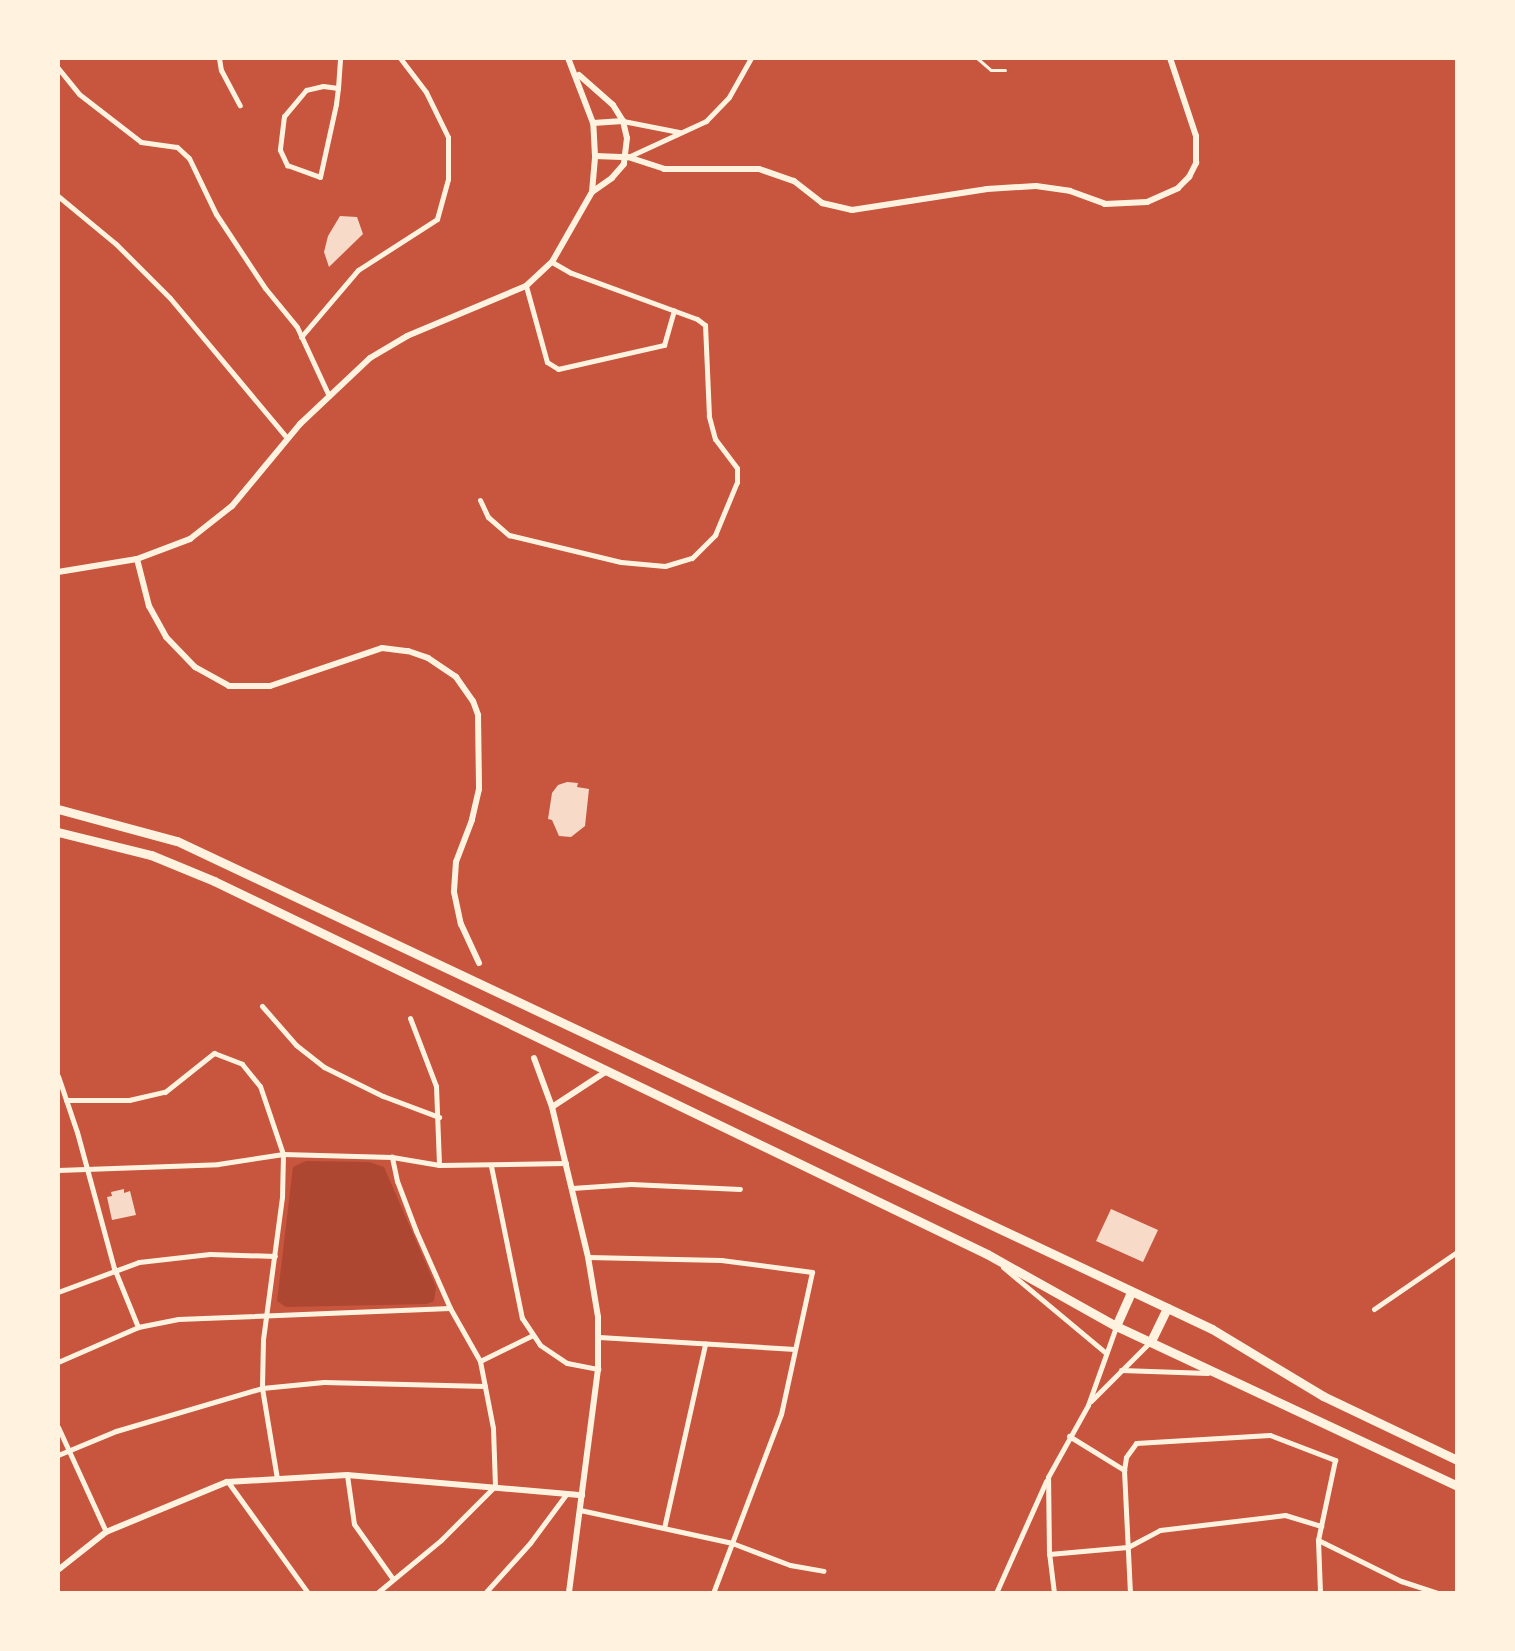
<!DOCTYPE html>
<html>
<head>
<meta charset="utf-8">
<style>
	body { margin:0 }
	#map { position:relative; width:1515px; height:1651px; overflow:hidden; background:#c8553d; font-family:"Source Sans 3",sans-serif }
	div>[style] { position:absolute }
	[style*='--x'] { left:calc(var(--x)*1px); top:calc(var(--y)*1px); width:calc(var(--w)*1px); rotate:calc(var(--a)*1deg) }
	.green>* { inset:0; background:#ae4732 }
	.building>* { inset:0; background:#f7dbc8 }
	.service>* { height:3px; margin:-1.5px; padding:0 1.5px; transform-origin:1.5px; border-radius:1.5px; background:#fff3e0 }
	.minor>* { height:5px; margin:-2.5px; padding:0 2.5px; transform-origin:2.5px; border-radius:2.5px; background:#fff3e0 }
	.tertiary>* { height:6px; margin:-3px; padding:0 3px; transform-origin:3px; border-radius:3px; background:#fff3e0 }
	.trunk>* { height:9px; margin:-4.5px; padding:0 4.5px; transform-origin:4.5px; border-radius:4.5px; background:#fff3e0 }
	span { translate:-50% -50%; white-space:nowrap; text-align:center; line-height:1.15; -webkit-text-stroke:6px #fff3e0; paint-order:stroke }
	.frame { position:absolute; inset:0; border:60px solid #fff3e0; pointer-events:none }
</style>
</head>
<body>
<div id="map">
	<div class="green">
		<div style="clip-path:polygon(306px 1161px,369px 1162px,384px 1167px,436px 1287px,434px 1301px,427px 1304px,286px 1307px,277px 1301px,293px 1167px)"></div>
	</div>
	<div class="building">
		<div style="clip-path:polygon(340px 216px,357px 217px,363px 234px,329px 267px,324px 252px,328px 236px)"></div>
		<div style="clip-path:polygon(567px 782px,578px 783px,577px 787px,589px 789px,585px 826px,571px 837px,559px 836px,552px 820px,548px 819px,552px 793px,558px 785px)"></div>
		<div style="clip-path:polygon(124px 1189px,124px 1193px,130px 1191px,136px 1215px,112px 1220px,107px 1197px,112px 1196px,111px 1192px)"></div>
		<div style="clip-path:polygon(1111px 1209px,1158px 1230px,1143px 1262px,1096px 1241px)"></div>
	</div>
	<div class="service">
		<div style="--x:977;--y:58;--w:18;--a:41"></div>
		<div style="--x:991;--y:70;--w:14;--a:0"></div>
	</div>
	<div class="minor">
		<div style="--x:219;--y:58;--w:12;--a:81"></div>
		<div style="--x:221;--y:70;--w:40;--a:62"></div>
		<div style="--x:58;--y:68;--w:33;--a:51"></div>
		<div style="--x:79;--y:94;--w:78;--a:37.7"></div>
		<div style="--x:141;--y:142;--w:36;--a:8"></div>
		<div style="--x:177;--y:147;--w:16;--a:43"></div>
		<div style="--x:189;--y:158;--w:62;--a:64.3"></div>
		<div style="--x:216;--y:214;--w:89;--a:56.5"></div>
		<div style="--x:265;--y:288;--w:50;--a:50.6"></div>
		<div style="--x:297;--y:327;--w:76;--a:65.1"></div>
		<div style="--x:338;--y:88;--w:15;--a:-172"></div>
		<div style="--x:323;--y:86;--w:17;--a:167"></div>
		<div style="--x:306;--y:90;--w:34;--a:130"></div>
		<div style="--x:284;--y:116;--w:34;--a:97"></div>
		<div style="--x:280;--y:150;--w:17;--a:65"></div>
		<div style="--x:287;--y:165;--w:35;--a:20"></div>
		<div style="--x:320;--y:177;--w:75;--a:-77.6"></div>
		<div style="--x:336;--y:104;--w:16;--a:-83"></div>
		<div style="--x:338;--y:88;--w:30;--a:-86"></div>
		<div style="--x:623;--y:121;--w:57;--a:11.1"></div>
		<div style="--x:628;--y:157;--w:86;--a:-24.8"></div>
		<div style="--x:706;--y:121;--w:33;--a:-46"></div>
		<div style="--x:729;--y:97;--w:45;--a:-60.6"></div>
		<div style="--x:58;--y:196;--w:75;--a:39.6"></div>
		<div style="--x:116;--y:244;--w:76;--a:45"></div>
		<div style="--x:170;--y:298;--w:182;--a:50.1"></div>
		<div style="--x:526;--y:286;--w:79;--a:74.6"></div>
		<div style="--x:547;--y:362;--w:13;--a:32"></div>
		<div style="--x:558;--y:369;--w:109;--a:-12.8"></div>
		<div style="--x:664;--y:345;--w:36;--a:-74"></div>
		<div style="--x:301;--y:337;--w:88;--a:-49.6"></div>
		<div style="--x:358;--y:270;--w:94;--a:-32.8"></div>
		<div style="--x:437;--y:219;--w:41;--a:-74.6"></div>
		<div style="--x:448;--y:179;--w:42;--a:-90"></div>
		<div style="--x:448;--y:137;--w:50;--a:-116.1"></div>
		<div style="--x:426;--y:92;--w:43;--a:-127.4"></div>
		<div style="--x:480;--y:500;--w:19;--a:65"></div>
		<div style="--x:488;--y:517;--w:28;--a:41"></div>
		<div style="--x:509;--y:535;--w:115;--a:13.6"></div>
		<div style="--x:621;--y:562;--w:44;--a:5.2"></div>
		<div style="--x:665;--y:566;--w:28;--a:-17"></div>
		<div style="--x:692;--y:558;--w:33;--a:-45"></div>
		<div style="--x:715;--y:535;--w:57;--a:-67.5"></div>
		<div style="--x:737;--y:482;--w:14;--a:-90"></div>
		<div style="--x:737;--y:468;--w:36;--a:-127"></div>
		<div style="--x:715;--y:439;--w:24;--a:-105"></div>
		<div style="--x:709;--y:416;--w:91;--a:-92.5"></div>
		<div style="--x:705;--y:325;--w:10;--a:-143"></div>
		<div style="--x:697;--y:319;--w:134;--a:-159.9"></div>
		<div style="--x:571;--y:273;--w:22;--a:-150"></div>
		<div style="--x:262;--y:1006;--w:52;--a:48.9"></div>
		<div style="--x:296;--y:1045;--w:36;--a:38"></div>
		<div style="--x:324;--y:1067;--w:66;--a:26.2"></div>
		<div style="--x:383;--y:1096;--w:60;--a:20.6"></div>
		<div style="--x:410;--y:1018;--w:73;--a:69.1"></div>
		<div style="--x:436;--y:1086;--w:79;--a:87.8"></div>
		<div style="--x:58;--y:1076;--w:59;--a:71.3"></div>
		<div style="--x:77;--y:1132;--w:141;--a:74.8"></div>
		<div style="--x:114;--y:1268;--w:64;--a:67.9"></div>
		<div style="--x:66;--y:1100;--w:63;--a:0"></div>
		<div style="--x:129;--y:1100;--w:37;--a:-13"></div>
		<div style="--x:165;--y:1092;--w:63;--a:-38.5"></div>
		<div style="--x:214;--y:1053;--w:30;--a:21"></div>
		<div style="--x:242;--y:1064;--w:28;--a:51"></div>
		<div style="--x:260;--y:1086;--w:72;--a:71.3"></div>
		<div style="--x:283;--y:1154;--w:43;--a:91.3"></div>
		<div style="--x:282;--y:1197;--w:143;--a:97.6"></div>
		<div style="--x:263;--y:1339;--w:49;--a:91.2"></div>
		<div style="--x:262;--y:1388;--w:92;--a:80.6"></div>
		<div style="--x:491;--y:1166;--w:155;--a:78.5"></div>
		<div style="--x:522;--y:1318;--w:32;--a:56"></div>
		<div style="--x:540;--y:1345;--w:32;--a:34"></div>
		<div style="--x:567;--y:1363;--w:32;--a:11"></div>
		<div style="--x:58;--y:1170;--w:160;--a:-2.1"></div>
		<div style="--x:218;--y:1164;--w:66;--a:-8.7"></div>
		<div style="--x:283;--y:1154;--w:109;--a:1.6"></div>
		<div style="--x:392;--y:1157;--w:48;--a:9.7"></div>
		<div style="--x:439;--y:1165;--w:127;--a:-0.9"></div>
		<div style="--x:572;--y:1188;--w:59;--a:-3.9"></div>
		<div style="--x:631;--y:1184;--w:109;--a:2.6"></div>
		<div style="--x:588;--y:1257;--w:133;--a:1.3"></div>
		<div style="--x:721;--y:1260;--w:92;--a:7.5"></div>
		<div style="--x:812;--y:1272;--w:145;--a:102.3"></div>
		<div style="--x:781;--y:1414;--w:191;--a:110.8"></div>
		<div style="--x:1003;--y:1267;--w:134;--a:39.9"></div>
		<div style="--x:58;--y:1292;--w:86;--a:-20.3"></div>
		<div style="--x:139;--y:1262;--w:71;--a:-6.4"></div>
		<div style="--x:210;--y:1254;--w:65;--a:1.8"></div>
		<div style="--x:1374;--y:1309;--w:101;--a:-34.5"></div>
		<div style="--x:599;--y:1337;--w:196;--a:3.5"></div>
		<div style="--x:480;--y:1361;--w:59;--a:-26.1"></div>
		<div style="--x:58;--y:1362;--w:87;--a:-23.6"></div>
		<div style="--x:138;--y:1327;--w:41;--a:-11.3"></div>
		<div style="--x:178;--y:1319;--w:272;--a:-2.3"></div>
		<div style="--x:1121;--y:1370;--w:87;--a:2"></div>
		<div style="--x:1091;--y:1401;--w:82;--a:-45"></div>
		<div style="--x:58;--y:1427;--w:115;--a:65.4"></div>
		<div style="--x:1069;--y:1436;--w:65;--a:31.7"></div>
		<div style="--x:58;--y:1455;--w:63;--a:-22.5"></div>
		<div style="--x:116;--y:1431;--w:152;--a:-16.4"></div>
		<div style="--x:262;--y:1388;--w:62;--a:-5.5"></div>
		<div style="--x:324;--y:1382;--w:161;--a:1.4"></div>
		<div style="--x:347;--y:1475;--w:49;--a:81.9"></div>
		<div style="--x:354;--y:1524;--w:67;--a:54.7"></div>
		<div style="--x:228;--y:1482;--w:137;--a:54.2"></div>
		<div style="--x:580;--y:1510;--w:156;--a:12.2"></div>
		<div style="--x:732;--y:1543;--w:62;--a:20.8"></div>
		<div style="--x:790;--y:1565;--w:34;--a:10"></div>
		<div style="--x:664;--y:1528;--w:189;--a:-77.4"></div>
		<div style="--x:1318;--y:1540;--w:93;--a:26.3"></div>
		<div style="--x:1401;--y:1581;--w:39;--a:18"></div>
		<div style="--x:1049;--y:1554;--w:79;--a:-5.1"></div>
		<div style="--x:1128;--y:1547;--w:36;--a:-28"></div>
		<div style="--x:1160;--y:1530;--w:126;--a:-6.8"></div>
		<div style="--x:1285;--y:1515;--w:38;--a:17"></div>
		<div style="--x:377;--y:1593;--w:83;--a:-39.6"></div>
		<div style="--x:441;--y:1540;--w:76;--a:-45"></div>
		<div style="--x:495;--y:1486;--w:58;--a:-92"></div>
		<div style="--x:493;--y:1428;--w:68;--a:-101"></div>
		<div style="--x:480;--y:1361;--w:61;--a:-119.5"></div>
		<div style="--x:450;--y:1308;--w:84;--a:-113.8"></div>
		<div style="--x:416;--y:1231;--w:53;--a:-110.8"></div>
		<div style="--x:397;--y:1181;--w:25;--a:-102"></div>
		<div style="--x:485;--y:1593;--w:67;--a:-48"></div>
		<div style="--x:530;--y:1543;--w:62;--a:-53.5"></div>
		<div style="--x:996;--y:1593;--w:123;--a:-65.9"></div>
		<div style="--x:1054;--y:1593;--w:39;--a:-97"></div>
		<div style="--x:1049;--y:1554;--w:77;--a:-90.7"></div>
		<div style="--x:1048;--y:1477;--w:82;--a:-60.9"></div>
		<div style="--x:1088;--y:1405;--w:83;--a:-70.3"></div>
		<div style="--x:1130;--y:1593;--w:123;--a:-92.8"></div>
		<div style="--x:1124;--y:1470;--w:13;--a:-81"></div>
		<div style="--x:1126;--y:1457;--w:17;--a:-54"></div>
		<div style="--x:1136;--y:1443;--w:134;--a:-3.4"></div>
		<div style="--x:1270;--y:1435;--w:70;--a:21"></div>
		<div style="--x:1335;--y:1460;--w:82;--a:102"></div>
		<div style="--x:1318;--y:1540;--w:53;--a:87.8"></div>
	</div>
	<div class="tertiary">
		<div style="--x:579;--y:75;--w:45;--a:41.4"></div>
		<div style="--x:613;--y:105;--w:19;--a:58"></div>
		<div style="--x:623;--y:121;--w:17;--a:77"></div>
		<div style="--x:627;--y:138;--w:26;--a:97"></div>
		<div style="--x:624;--y:164;--w:18;--a:131"></div>
		<div style="--x:612;--y:178;--w:24;--a:145"></div>
		<div style="--x:593;--y:123;--w:30;--a:-4"></div>
		<div style="--x:595;--y:156;--w:33;--a:2"></div>
		<div style="--x:628;--y:157;--w:38;--a:18"></div>
		<div style="--x:664;--y:169;--w:95;--a:0"></div>
		<div style="--x:759;--y:169;--w:37;--a:19"></div>
		<div style="--x:794;--y:181;--w:36;--a:38"></div>
		<div style="--x:822;--y:203;--w:31;--a:13"></div>
		<div style="--x:852;--y:210;--w:137;--a:-8.8"></div>
		<div style="--x:987;--y:189;--w:49;--a:-3.5"></div>
		<div style="--x:1036;--y:186;--w:34;--a:8"></div>
		<div style="--x:1070;--y:191;--w:37;--a:20"></div>
		<div style="--x:1105;--y:204;--w:42;--a:-2.7"></div>
		<div style="--x:1147;--y:202;--w:34;--a:-24"></div>
		<div style="--x:1178;--y:188;--w:16;--a:-45"></div>
		<div style="--x:1189;--y:177;--w:16;--a:-63"></div>
		<div style="--x:1196;--y:163;--w:27;--a:-90"></div>
		<div style="--x:1196;--y:136;--w:82;--a:-108.4"></div>
		<div style="--x:137;--y:559;--w:49;--a:75.7"></div>
		<div style="--x:149;--y:606;--w:35;--a:61"></div>
		<div style="--x:166;--y:637;--w:42;--a:46"></div>
		<div style="--x:195;--y:667;--w:39;--a:29"></div>
		<div style="--x:229;--y:686;--w:41;--a:0"></div>
		<div style="--x:270;--y:686;--w:118;--a:-18.7"></div>
		<div style="--x:382;--y:648;--w:26;--a:7"></div>
		<div style="--x:408;--y:651;--w:21;--a:19"></div>
		<div style="--x:428;--y:658;--w:34;--a:34"></div>
		<div style="--x:456;--y:677;--w:29;--a:55"></div>
		<div style="--x:473;--y:701;--w:15;--a:70"></div>
		<div style="--x:478;--y:715;--w:74;--a:89.2"></div>
		<div style="--x:479;--y:789;--w:32;--a:103"></div>
		<div style="--x:472;--y:820;--w:45;--a:110.9"></div>
		<div style="--x:456;--y:862;--w:30;--a:94"></div>
		<div style="--x:454;--y:892;--w:33;--a:78"></div>
		<div style="--x:461;--y:924;--w:43;--a:65.2"></div>
		<div style="--x:58;--y:572;--w:80;--a:-9.3"></div>
		<div style="--x:137;--y:559;--w:57;--a:-20.7"></div>
		<div style="--x:190;--y:539;--w:53;--a:-38.2"></div>
		<div style="--x:232;--y:506;--w:107;--a:-50.3"></div>
		<div style="--x:300;--y:424;--w:96;--a:-43.3"></div>
		<div style="--x:370;--y:358;--w:43;--a:-30.7"></div>
		<div style="--x:407;--y:336;--w:129;--a:-22.8"></div>
		<div style="--x:526;--y:286;--w:35;--a:-43"></div>
		<div style="--x:552;--y:262;--w:81;--a:-60.3"></div>
		<div style="--x:592;--y:192;--w:36;--a:-85"></div>
		<div style="--x:595;--y:156;--w:33;--a:-93"></div>
		<div style="--x:593;--y:123;--w:70;--a:-111"></div>
		<div style="--x:534;--y:1058;--w:52;--a:69.8"></div>
		<div style="--x:552;--y:1107;--w:154;--a:76.5"></div>
		<div style="--x:588;--y:1257;--w:61;--a:80.5"></div>
		<div style="--x:598;--y:1317;--w:52;--a:90"></div>
		<div style="--x:598;--y:1369;--w:226;--a:97.4"></div>
		<div style="--x:552;--y:1107;--w:66;--a:-33.2"></div>
		<div style="--x:58;--y:1570;--w:61;--a:-38.4"></div>
		<div style="--x:106;--y:1532;--w:131;--a:-22.5"></div>
		<div style="--x:227;--y:1482;--w:120;--a:-3.3"></div>
		<div style="--x:347;--y:1475;--w:236;--a:4.9"></div>
	</div>
	<div class="trunk">
		<div style="--x:58;--y:809;--w:123;--a:15.1"></div>
		<div style="--x:177;--y:841;--w:1144;--a:25.24"></div>
		<div style="--x:1212;--y:1329;--w:130;--a:31.1"></div>
		<div style="--x:1323;--y:1396;--w:148;--a:25.5"></div>
		<div style="--x:58;--y:832;--w:96;--a:13.9"></div>
		<div style="--x:151;--y:855;--w:68;--a:22.4"></div>
		<div style="--x:214;--y:881;--w:858;--a:25.76"></div>
		<div style="--x:987;--y:1254;--w:148;--a:29.2"></div>
		<div style="--x:1116;--y:1326;--w:377;--a:25.1"></div>
		<div style="--x:1116;--y:1326;--w:36;--a:-66"></div>
		<div style="--x:1151;--y:1341;--w:37;--a:-64"></div>
	</div>
	<div class="frame"></div>
</div>
</body>
</html>
